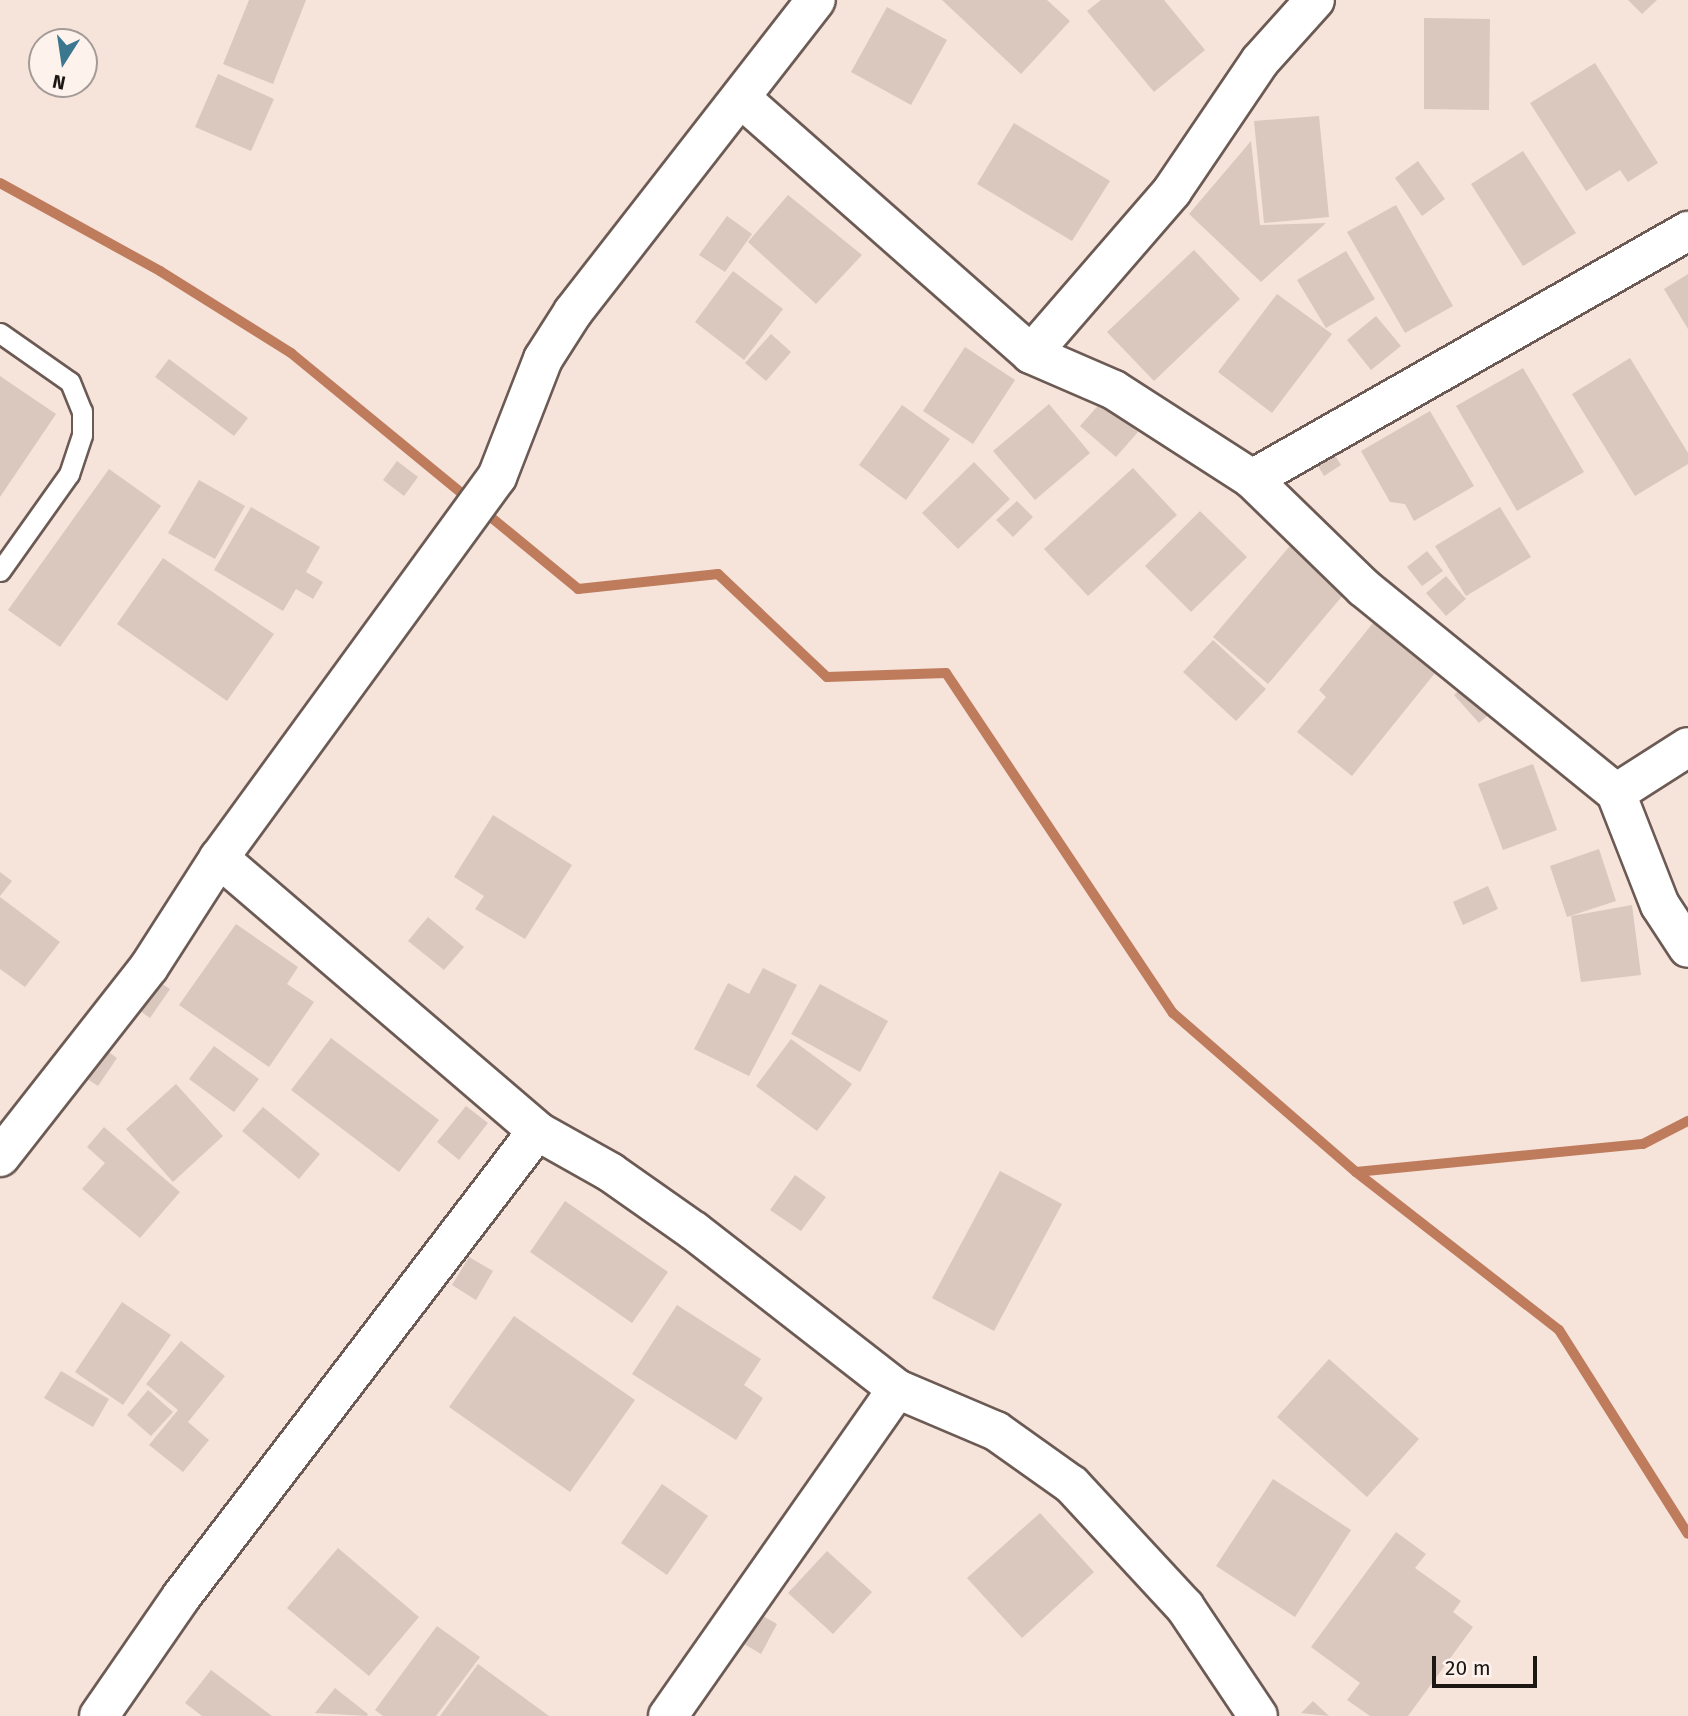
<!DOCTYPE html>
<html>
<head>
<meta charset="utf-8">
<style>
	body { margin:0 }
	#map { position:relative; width:1688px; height:1716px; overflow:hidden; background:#f6e3da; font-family:"Fira Sans",sans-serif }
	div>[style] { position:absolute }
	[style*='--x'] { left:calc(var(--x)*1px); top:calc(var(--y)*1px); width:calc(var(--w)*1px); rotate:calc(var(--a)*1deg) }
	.stream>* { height:10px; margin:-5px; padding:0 5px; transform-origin:5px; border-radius:5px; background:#be7c5d }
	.building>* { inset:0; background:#dac7be }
	.roads { filter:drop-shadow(2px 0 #6c5b54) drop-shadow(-2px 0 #6c5b54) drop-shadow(0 2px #6c5b54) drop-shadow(0 -2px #6c5b54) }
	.service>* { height:19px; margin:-9.5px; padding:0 9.5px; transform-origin:9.5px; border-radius:9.5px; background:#fff }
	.minor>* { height:38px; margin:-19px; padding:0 19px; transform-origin:19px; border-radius:19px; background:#fff }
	span { translate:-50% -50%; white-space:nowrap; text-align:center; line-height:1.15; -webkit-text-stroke:5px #fef2ed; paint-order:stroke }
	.north { position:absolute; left:28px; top:28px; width:70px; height:70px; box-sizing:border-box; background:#fef2ed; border:2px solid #a49a96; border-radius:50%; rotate:192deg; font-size:19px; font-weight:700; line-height:28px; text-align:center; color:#1d1714 }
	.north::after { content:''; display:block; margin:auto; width:24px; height:32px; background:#3b778e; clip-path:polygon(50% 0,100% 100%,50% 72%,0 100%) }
	.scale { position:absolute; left:1432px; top:1656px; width:105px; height:32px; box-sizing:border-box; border:4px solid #1d1714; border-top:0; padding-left:9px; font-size:21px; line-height:24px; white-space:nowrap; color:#1d1714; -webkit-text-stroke:5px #fef2ed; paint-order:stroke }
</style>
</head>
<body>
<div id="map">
	<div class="stream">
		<div style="--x:0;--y:183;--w:183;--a:28.8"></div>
		<div style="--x:160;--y:271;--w:155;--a:32"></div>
		<div style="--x:291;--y:353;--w:372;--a:39.4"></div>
		<div style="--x:578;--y:589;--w:141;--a:-6.1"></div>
		<div style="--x:718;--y:574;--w:150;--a:43.4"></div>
		<div style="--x:827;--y:677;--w:119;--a:-1.9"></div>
		<div style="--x:946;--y:673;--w:409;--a:56.3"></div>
		<div style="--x:1173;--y:1013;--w:242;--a:41"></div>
		<div style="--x:1356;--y:1172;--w:257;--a:37.9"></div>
		<div style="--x:1559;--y:1330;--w:241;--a:57.7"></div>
		<div style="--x:1356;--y:1172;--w:288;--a:-5.6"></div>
		<div style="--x:1643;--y:1144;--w:51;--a:-27.1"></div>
	</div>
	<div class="building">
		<div style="clip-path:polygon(249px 0,306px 0,273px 84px,223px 64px)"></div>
		<div style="clip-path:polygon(942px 0,1047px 0,1070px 21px,1021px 74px)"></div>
		<div style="clip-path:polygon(1101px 0,1164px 0,1205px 50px,1154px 92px,1087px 11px)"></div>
		<div style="clip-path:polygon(1628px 0,1657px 0,1642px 14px)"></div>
		<div style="clip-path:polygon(887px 7px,947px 40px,911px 105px,851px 72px)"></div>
		<div style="clip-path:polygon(1424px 18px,1490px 19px,1489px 110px,1424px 109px)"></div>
		<div style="clip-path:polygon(1595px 63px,1658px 163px,1628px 182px,1620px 170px,1586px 191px,1530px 103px)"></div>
		<div style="clip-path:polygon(218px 74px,274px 99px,251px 151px,195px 127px)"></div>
		<div style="clip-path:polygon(1319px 116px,1329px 217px,1264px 223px,1254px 121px)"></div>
		<div style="clip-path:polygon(1014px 123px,1110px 181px,1072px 241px,977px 184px)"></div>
		<div style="clip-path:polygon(1251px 141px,1260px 225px,1326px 223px,1261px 282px,1189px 214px)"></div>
		<div style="clip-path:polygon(1523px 151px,1576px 233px,1523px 266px,1471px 184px)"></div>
		<div style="clip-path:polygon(1418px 161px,1445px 199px,1422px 216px,1395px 178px)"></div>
		<div style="clip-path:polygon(788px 195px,862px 255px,816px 304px,748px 242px)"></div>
		<div style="clip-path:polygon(1396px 205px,1453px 306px,1405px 333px,1347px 232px)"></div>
		<div style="clip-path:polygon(727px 216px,752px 234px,725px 272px,699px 255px)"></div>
		<div style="clip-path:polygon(1194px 250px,1240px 299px,1154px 381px,1107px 332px)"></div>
		<div style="clip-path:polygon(1346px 251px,1375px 299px,1326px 328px,1297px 280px)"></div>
		<div style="clip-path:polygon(733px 271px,783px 309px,744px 360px,695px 322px)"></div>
		<div style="clip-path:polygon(1688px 274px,1688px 329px,1664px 289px)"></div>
		<div style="clip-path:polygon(1277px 294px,1332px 334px,1272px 413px,1218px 372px)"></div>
		<div style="clip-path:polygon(1376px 316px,1401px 346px,1371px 370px,1347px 340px)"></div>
		<div style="clip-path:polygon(771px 334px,791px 352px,766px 381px,745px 363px)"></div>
		<div style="clip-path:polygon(965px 347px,1015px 380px,973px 444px,923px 411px)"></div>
		<div style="clip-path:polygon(1630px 358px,1688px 453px,1688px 464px,1635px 496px,1572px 394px)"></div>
		<div style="clip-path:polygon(169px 359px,248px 418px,234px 436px,155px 377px)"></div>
		<div style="clip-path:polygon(1523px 368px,1584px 472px,1517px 511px,1456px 406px)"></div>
		<div style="clip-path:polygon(0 376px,56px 414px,0 497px)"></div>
		<div style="clip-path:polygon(1102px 401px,1138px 432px,1116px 457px,1080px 426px)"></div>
		<div style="clip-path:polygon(1049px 404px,1090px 453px,1035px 500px,993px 451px)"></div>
		<div style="clip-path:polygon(902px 405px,950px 439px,906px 500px,859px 465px)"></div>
		<div style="clip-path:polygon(1430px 411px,1474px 486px,1414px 521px,1405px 504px,1390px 502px,1361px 451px)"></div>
		<div style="clip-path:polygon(1329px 446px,1341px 465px,1324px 476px,1312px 456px)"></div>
		<div style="clip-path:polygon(397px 461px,418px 477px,404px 496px,383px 480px)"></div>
		<div style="clip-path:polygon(974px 462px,1010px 499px,958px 549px,922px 513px)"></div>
		<div style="clip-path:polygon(1133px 468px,1177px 515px,1088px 596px,1044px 549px)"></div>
		<div style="clip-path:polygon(109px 469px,161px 506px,60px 647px,8px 610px)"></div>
		<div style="clip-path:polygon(199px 480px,245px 506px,215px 559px,168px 533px)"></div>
		<div style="clip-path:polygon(1017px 501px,1033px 517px,1013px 537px,996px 520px)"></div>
		<div style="clip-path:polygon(251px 507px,320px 547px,306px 572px,323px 582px,313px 599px,296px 589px,283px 611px,214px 570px)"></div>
		<div style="clip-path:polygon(1500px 507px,1531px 557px,1466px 596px,1435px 546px)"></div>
		<div style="clip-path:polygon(1200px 511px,1247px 557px,1191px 612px,1145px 566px)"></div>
		<div style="clip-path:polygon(1294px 541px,1349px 588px,1268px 684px,1213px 637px)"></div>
		<div style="clip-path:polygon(1427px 551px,1443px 571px,1422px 586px,1407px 567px)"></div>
		<div style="clip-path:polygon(163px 558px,274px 634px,227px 701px,117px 624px)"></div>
		<div style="clip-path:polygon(1446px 576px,1466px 599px,1446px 616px,1426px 593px)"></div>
		<div style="clip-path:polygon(1373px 623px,1435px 673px,1352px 776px,1297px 732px,1326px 697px,1319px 690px)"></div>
		<div style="clip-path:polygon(1213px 640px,1266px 689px,1236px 721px,1183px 672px)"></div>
		<div style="clip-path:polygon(1468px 683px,1493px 711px,1479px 723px,1454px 695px)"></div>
		<div style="clip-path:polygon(1533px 764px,1557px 830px,1503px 850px,1478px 784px)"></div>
		<div style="clip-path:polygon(493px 815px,572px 865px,525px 939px,475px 909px,484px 896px,454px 877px)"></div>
		<div style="clip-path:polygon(1599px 849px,1616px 901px,1567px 917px,1550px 866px)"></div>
		<div style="clip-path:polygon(0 872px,12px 881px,0 896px)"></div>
		<div style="clip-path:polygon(1488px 886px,1498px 909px,1463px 925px,1453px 902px)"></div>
		<div style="clip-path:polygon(0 897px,60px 942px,25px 987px,0 969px)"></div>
		<div style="clip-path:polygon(1632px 905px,1641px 975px,1581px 982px,1571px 916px)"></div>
		<div style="clip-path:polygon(428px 917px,464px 947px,444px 970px,408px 941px)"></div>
		<div style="clip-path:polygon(236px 924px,298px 967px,287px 984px,314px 1002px,269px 1067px,179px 1005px)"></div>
		<div style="clip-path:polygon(763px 968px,797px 985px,749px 1076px,694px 1049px,728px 983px,749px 994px)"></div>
		<div style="clip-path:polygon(149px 975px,170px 989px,150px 1018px,130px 1004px)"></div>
		<div style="clip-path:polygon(820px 984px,888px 1021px,860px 1072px,791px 1034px)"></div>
		<div style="clip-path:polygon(331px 1038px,439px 1120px,399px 1172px,291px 1090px)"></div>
		<div style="clip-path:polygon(791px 1039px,852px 1084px,817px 1131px,756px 1086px)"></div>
		<div style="clip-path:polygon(100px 1046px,117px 1058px,98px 1086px,80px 1074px)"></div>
		<div style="clip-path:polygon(214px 1046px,259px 1079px,234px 1112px,189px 1079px)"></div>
		<div style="clip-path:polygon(176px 1084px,223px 1136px,173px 1182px,126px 1129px)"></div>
		<div style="clip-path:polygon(466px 1106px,488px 1123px,459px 1160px,437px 1142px)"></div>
		<div style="clip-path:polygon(263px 1107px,320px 1154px,299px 1179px,242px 1131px)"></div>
		<div style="clip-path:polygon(104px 1127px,180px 1192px,140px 1238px,82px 1189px,105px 1163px,87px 1147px)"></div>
		<div style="clip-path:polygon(1000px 1171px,1062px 1204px,994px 1331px,932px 1298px)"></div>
		<div style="clip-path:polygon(795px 1175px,826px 1197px,801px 1231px,770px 1210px)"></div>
		<div style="clip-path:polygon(565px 1201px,668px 1272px,632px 1323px,530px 1252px)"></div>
		<div style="clip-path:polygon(469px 1257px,493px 1271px,476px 1300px,452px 1285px)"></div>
		<div style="clip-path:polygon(122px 1302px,171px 1335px,123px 1405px,75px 1372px)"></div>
		<div style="clip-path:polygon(677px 1305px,761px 1359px,744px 1385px,763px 1398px,736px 1440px,632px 1374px)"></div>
		<div style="clip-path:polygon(514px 1316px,635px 1400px,570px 1492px,449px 1407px)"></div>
		<div style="clip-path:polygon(181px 1341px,225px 1376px,188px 1422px,209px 1440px,183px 1472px,149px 1445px,178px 1410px,146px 1384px)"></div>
		<div style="clip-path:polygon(1329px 1359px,1419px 1439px,1367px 1497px,1277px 1417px)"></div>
		<div style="clip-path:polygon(61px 1371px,109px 1399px,93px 1427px,44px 1398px)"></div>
		<div style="clip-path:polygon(148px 1390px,173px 1412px,151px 1436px,127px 1415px)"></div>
		<div style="clip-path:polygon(1273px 1479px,1351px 1530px,1295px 1617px,1216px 1566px)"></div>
		<div style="clip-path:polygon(662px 1484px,708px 1516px,667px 1575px,621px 1543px)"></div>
		<div style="clip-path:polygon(1040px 1513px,1094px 1572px,1022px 1638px,967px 1578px)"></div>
		<div style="clip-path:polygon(1396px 1532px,1426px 1554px,1415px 1568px,1461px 1601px,1453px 1612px,1473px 1627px,1408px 1716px,1370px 1716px,1347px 1700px,1360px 1683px,1311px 1647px)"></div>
		<div style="clip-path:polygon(338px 1548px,419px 1617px,369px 1676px,287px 1608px)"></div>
		<div style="clip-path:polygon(827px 1551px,872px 1592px,833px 1634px,788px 1593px)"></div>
		<div style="clip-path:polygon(754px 1611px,777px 1624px,761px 1654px,739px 1641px)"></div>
		<div style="clip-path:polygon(437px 1626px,480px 1657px,436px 1716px,383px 1716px,375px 1710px)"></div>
		<div style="clip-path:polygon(478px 1664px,549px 1716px,440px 1716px)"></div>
		<div style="clip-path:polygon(211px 1670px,272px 1716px,202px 1716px,185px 1703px)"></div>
		<div style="clip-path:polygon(335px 1688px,368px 1714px,367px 1716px,315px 1713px)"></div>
		<div style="clip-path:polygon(1313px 1701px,1329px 1716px,1301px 1713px)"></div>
	</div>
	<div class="roads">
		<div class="service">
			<div style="--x:0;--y:333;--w:85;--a:35"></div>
			<div style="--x:70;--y:382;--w:31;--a:68"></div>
			<div style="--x:82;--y:411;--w:24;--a:90"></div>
			<div style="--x:82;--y:435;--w:41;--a:108.4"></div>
			<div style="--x:69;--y:474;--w:119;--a:125.4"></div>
		</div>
		<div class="minor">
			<div style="--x:742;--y:99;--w:385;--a:41.4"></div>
			<div style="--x:1031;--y:354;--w:90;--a:23.4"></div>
			<div style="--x:1114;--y:390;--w:164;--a:32.8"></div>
			<div style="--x:1252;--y:479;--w:156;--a:44.2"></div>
			<div style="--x:1364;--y:588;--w:325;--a:39.1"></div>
			<div style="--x:1616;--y:793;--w:120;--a:68.6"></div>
			<div style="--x:1660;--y:905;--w:51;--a:56.9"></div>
			<div style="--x:1031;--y:354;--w:216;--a:-49.1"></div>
			<div style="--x:1172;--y:191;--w:157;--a:-55.9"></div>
			<div style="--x:1260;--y:61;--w:82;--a:-48"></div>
			<div style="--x:1252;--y:479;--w:502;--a:-29.63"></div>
			<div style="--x:1616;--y:793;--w:85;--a:-32.6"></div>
			<div style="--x:219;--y:858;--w:419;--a:40.6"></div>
			<div style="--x:537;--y:1131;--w:84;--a:29.3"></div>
			<div style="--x:610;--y:1172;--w:103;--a:35.1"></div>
			<div style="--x:694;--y:1231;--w:257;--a:37.9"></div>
			<div style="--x:897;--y:1389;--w:108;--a:23"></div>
			<div style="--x:996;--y:1431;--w:93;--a:35.4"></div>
			<div style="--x:1072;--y:1485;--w:166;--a:47.2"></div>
			<div style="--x:1185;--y:1607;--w:131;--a:56.2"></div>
			<div style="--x:0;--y:1157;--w:241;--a:-51.9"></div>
			<div style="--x:149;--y:967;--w:130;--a:-57.3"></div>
			<div style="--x:219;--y:858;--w:472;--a:-53.9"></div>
			<div style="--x:497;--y:477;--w:127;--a:-68.7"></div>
			<div style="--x:543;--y:359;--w:56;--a:-57.4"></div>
			<div style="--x:573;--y:312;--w:395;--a:-52.1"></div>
			<div style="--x:99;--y:1716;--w:145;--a:-55.4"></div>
			<div style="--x:181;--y:1597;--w:586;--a:-52.62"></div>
			<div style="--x:668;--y:1716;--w:399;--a:-55"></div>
		</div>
	</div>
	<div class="north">N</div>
	<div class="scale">20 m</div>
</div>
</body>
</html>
